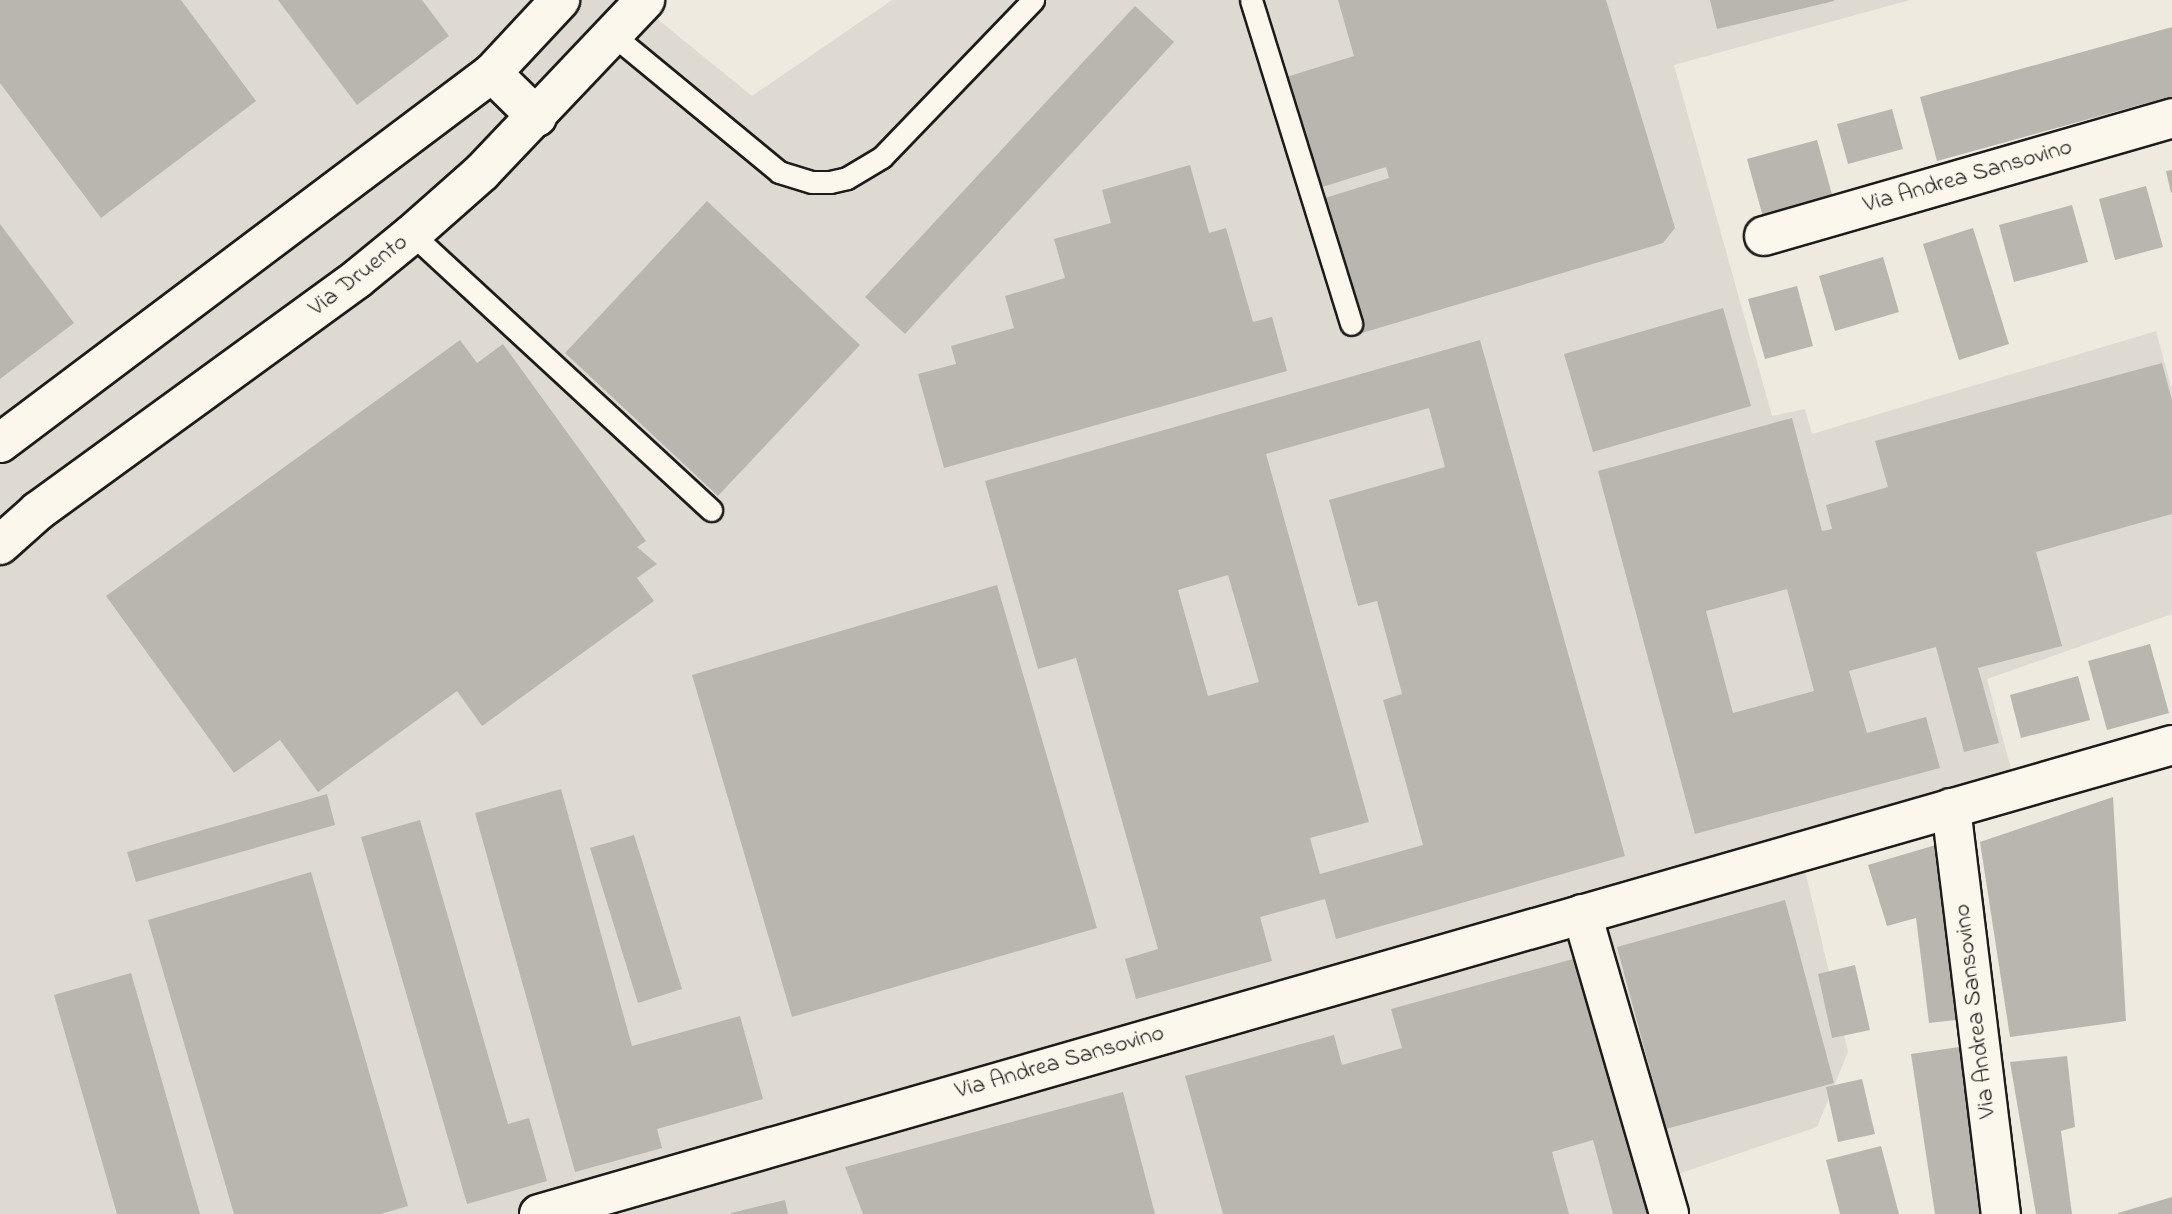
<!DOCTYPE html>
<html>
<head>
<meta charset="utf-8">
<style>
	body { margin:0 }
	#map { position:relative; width:2172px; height:1214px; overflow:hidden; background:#eeeadf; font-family:"Indie Flower",sans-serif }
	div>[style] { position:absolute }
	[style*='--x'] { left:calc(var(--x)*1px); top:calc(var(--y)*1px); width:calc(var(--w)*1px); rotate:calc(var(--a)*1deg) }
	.built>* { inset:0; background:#dedad1 }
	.building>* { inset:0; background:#b9b6af }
	.roads { filter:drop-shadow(2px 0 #1c1c1c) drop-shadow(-2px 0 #1c1c1c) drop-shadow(0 2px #1c1c1c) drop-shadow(0 -2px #1c1c1c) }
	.service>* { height:21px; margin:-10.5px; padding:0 10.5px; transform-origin:10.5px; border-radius:10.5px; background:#fbf7ec }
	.minor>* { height:38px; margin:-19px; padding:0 19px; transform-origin:19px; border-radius:19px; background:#fbf7ec }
	.tertiary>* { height:38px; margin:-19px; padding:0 19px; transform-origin:19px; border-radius:19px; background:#fbf7ec }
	span { translate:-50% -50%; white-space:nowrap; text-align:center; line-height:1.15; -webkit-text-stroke:7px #fbf7ec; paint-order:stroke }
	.street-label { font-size:24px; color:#1c1c1c }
</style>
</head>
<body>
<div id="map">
	<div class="built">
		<div style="clip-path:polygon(0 0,634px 0,752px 96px,892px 0,1910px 0,1674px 65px,1772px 416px,1805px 409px,1812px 434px,2156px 331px,2172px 390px,2172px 614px,1987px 679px,2015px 784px,1798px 841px,1848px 1052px,1817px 1127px,1672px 1176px,1628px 1214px,0 1214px)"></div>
	</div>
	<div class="building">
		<div style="clip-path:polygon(0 0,181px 0,256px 101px,101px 218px,0 83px)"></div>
		<div style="clip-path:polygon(278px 0,422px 0,449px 36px,357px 105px)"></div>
		<div style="clip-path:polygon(1338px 0,1606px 0,1675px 228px,1663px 243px,1362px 333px,1322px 199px,1389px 178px,1386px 167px,1316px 189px,1283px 78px,1354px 56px)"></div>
		<div style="clip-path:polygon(1710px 0,1834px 0,1834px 1px,1717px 29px)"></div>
		<div style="clip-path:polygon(1135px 6px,1174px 42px,905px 334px,865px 297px)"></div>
		<div style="clip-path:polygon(2172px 27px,2172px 96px,1937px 161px,1920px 97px)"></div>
		<div style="clip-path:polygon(1892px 109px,1903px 149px,1848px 164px,1837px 124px)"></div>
		<div style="clip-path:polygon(1817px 140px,1833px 198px,1763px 217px,1747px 159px)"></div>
		<div style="clip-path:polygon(1190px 165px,1209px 233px,1226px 228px,1253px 322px,1272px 317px,1287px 371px,944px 468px,918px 374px,956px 364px,951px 346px,1014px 328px,1005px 296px,1065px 278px,1054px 239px,1111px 223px,1102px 190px)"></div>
		<div style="clip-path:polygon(2172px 170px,2172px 192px,2171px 193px,2166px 171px)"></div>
		<div style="clip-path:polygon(2146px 186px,2163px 247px,2115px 260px,2099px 199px)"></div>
		<div style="clip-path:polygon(707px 201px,860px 345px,718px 496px,565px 353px)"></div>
		<div style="clip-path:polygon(2072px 205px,2088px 262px,2014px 282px,1999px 225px)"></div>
		<div style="clip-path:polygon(0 224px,74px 323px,0 379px)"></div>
		<div style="clip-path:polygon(1973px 228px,2009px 344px,1959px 360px,1923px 244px)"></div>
		<div style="clip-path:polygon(1883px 257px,1899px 312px,1835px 331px,1819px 276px)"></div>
		<div style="clip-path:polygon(1797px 286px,1813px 346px,1765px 359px,1748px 299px)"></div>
		<div style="clip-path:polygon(1723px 308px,1751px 406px,1593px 452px,1564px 354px)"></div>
		<div style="clip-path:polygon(460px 340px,477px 363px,503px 344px,646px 541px,637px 547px,657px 564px,637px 578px,654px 601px,482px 726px,457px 691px,318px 792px,280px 740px,234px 773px,106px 596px)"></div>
		<div style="clip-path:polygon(evenodd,1480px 340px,1625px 856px,1336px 939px,1325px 899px,1260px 917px,1272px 961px,1136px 999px,1125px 959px,1158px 949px,1076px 658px,1038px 669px,985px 481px,1480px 340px,1429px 408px,1445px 467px,1329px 500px,1358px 606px,1377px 601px,1402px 694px,1383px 700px,1423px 845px,1320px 874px,1310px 838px,1369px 822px,1266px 454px,1429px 408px,1480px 340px,1228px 575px,1259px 682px,1208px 696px,1178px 590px,1228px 575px)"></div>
		<div style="clip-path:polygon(evenodd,2162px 363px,2172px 400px,2172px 514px,2036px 552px,2062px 646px,1978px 668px,1999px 743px,1964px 752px,1936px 647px,1849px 671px,1867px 733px,1926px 717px,1940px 768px,1695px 834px,1598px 471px,1792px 418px,1822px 531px,1832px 529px,1826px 505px,1888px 487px,1875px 441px,2162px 363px,1787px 589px,1814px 691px,1733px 713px,1706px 611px,1787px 589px)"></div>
		<div style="clip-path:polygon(997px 585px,1097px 928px,792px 1017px,692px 675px)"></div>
		<div style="clip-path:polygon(2150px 644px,2169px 713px,2107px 730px,2088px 661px)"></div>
		<div style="clip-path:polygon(2078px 676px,2090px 720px,2021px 738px,2010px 695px)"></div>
		<div style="clip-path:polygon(561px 789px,632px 1046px,740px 1016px,763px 1099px,657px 1129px,662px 1148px,575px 1172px,475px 813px)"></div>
		<div style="clip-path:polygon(327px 794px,335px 825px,136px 882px,127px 852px)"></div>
		<div style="clip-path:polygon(2113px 797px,2126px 1021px,2010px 1037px,1980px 842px)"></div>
		<div style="clip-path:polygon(420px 820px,508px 1124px,529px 1118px,547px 1181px,467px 1204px,361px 837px)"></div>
		<div style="clip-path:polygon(634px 835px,682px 989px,638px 1003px,590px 848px)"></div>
		<div style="clip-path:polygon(1946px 842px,1965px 1019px,1929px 1023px,1916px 918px,1887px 926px,1868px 865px)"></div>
		<div style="clip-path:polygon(311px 872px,408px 1206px,381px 1214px,234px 1214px,148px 920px)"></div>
		<div style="clip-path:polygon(1785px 900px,1834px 1083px,1666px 1129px,1617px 947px)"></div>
		<div style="clip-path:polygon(1580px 957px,1651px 1214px,1613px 1214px,1593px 1140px,1552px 1152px,1569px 1214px,1223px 1214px,1185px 1076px,1334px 1035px,1342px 1065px,1402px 1048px,1391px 1009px)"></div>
		<div style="clip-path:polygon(1855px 965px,1870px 1030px,1832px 1038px,1818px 974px)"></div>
		<div style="clip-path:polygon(131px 973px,200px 1214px,117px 1214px,54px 995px)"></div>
		<div style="clip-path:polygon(1966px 1046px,1991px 1214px,1935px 1214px,1911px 1054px)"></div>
		<div style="clip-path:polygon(2067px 1056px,2075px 1127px,2061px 1131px,2072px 1214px,2036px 1214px,2010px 1062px)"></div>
		<div style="clip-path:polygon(1862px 1079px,1875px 1134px,1838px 1142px,1826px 1087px)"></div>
		<div style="clip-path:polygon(1123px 1092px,1155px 1214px,863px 1214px,845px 1167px)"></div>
		<div style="clip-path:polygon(1881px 1146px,1899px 1214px,1840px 1214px,1826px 1160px)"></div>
		<div style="clip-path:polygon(2172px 1197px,2172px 1214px,2118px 1214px,2118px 1213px)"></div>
		<div style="clip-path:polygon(785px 1200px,788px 1214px,731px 1214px,731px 1213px)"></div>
	</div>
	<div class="roads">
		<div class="service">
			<div style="--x:1251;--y:0;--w:339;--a:72.8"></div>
			<div style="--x:613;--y:35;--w:215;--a:39.5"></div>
			<div style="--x:779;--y:172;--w:34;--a:17"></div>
			<div style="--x:812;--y:182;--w:18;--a:0"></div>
			<div style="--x:830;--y:182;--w:17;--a:-13"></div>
			<div style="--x:847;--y:178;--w:41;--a:-31"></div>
			<div style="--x:882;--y:157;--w:218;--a:-46.1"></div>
			<div style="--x:412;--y:234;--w:407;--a:42.7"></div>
		</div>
		<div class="minor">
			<div style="--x:492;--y:73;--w:63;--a:44.4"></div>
			<div style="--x:1764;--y:236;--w:425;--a:-16.1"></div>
			<div style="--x:0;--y:443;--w:616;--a:-36.94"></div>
			<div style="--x:492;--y:73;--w:100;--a:-47"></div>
			<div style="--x:1951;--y:808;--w:409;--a:83"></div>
			<div style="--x:1582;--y:914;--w:312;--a:73.8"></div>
			<div style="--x:539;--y:1214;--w:1699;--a:-16.02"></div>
		</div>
		<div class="tertiary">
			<div style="--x:0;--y:545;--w:51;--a:-41.8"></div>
			<div style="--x:38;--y:511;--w:394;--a:-36"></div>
			<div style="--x:357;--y:279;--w:71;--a:-39.3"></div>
			<div style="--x:412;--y:234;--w:94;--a:-41.5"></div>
			<div style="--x:482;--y:172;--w:237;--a:-46.5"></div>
		</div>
	</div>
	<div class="street-label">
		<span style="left:1968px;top:177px;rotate:-16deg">Via Andrea Sansovino</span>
		<span style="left:359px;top:276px;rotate:-38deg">Via Druento</span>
		<span style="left:1976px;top:1011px;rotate:-97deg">Via Andrea Sansovino</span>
		<span style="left:1060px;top:1063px;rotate:-16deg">Via Andrea Sansovino</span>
	</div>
</div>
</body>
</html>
